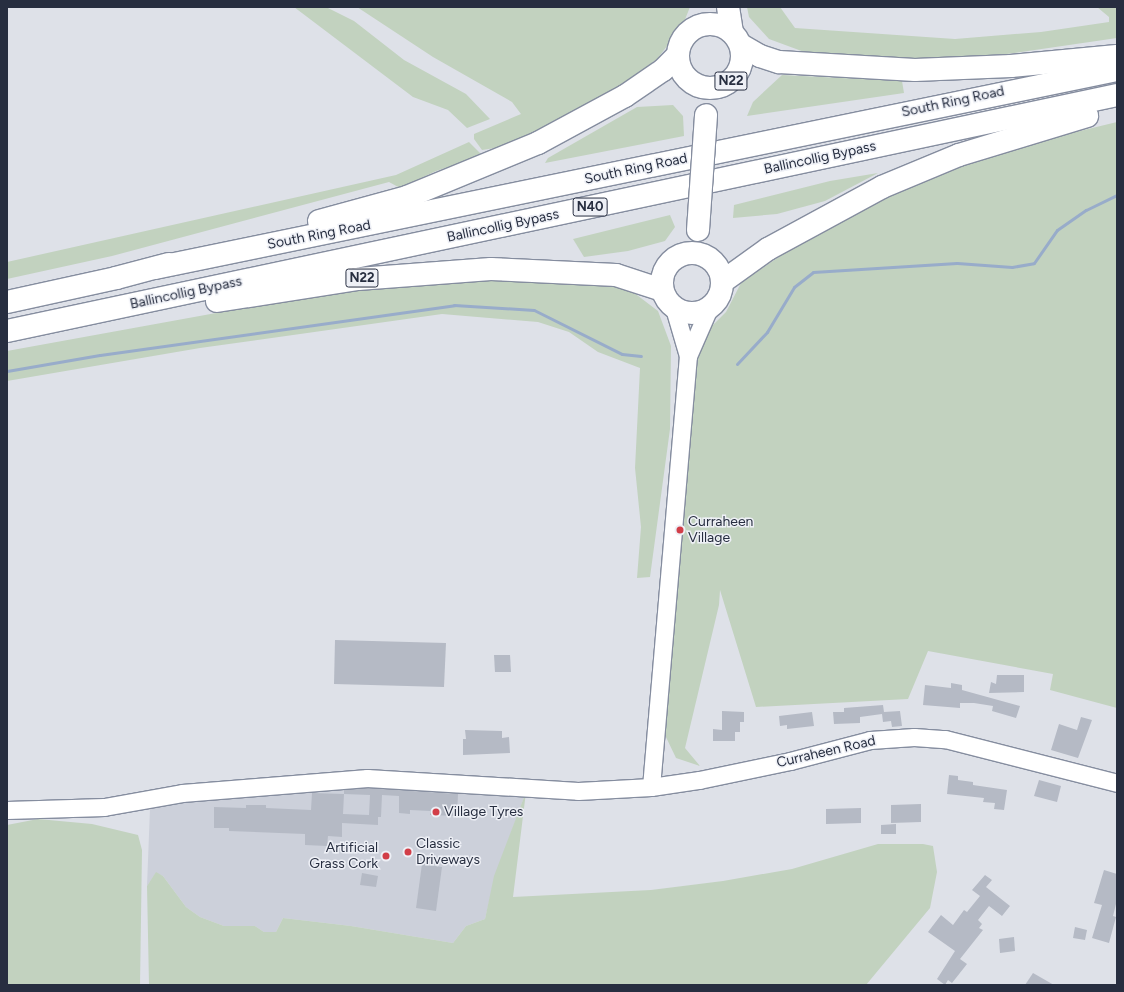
<!DOCTYPE html>
<html>
<head>
<meta charset="utf-8">
<style>
	body { margin:0 }
	#map { position:relative; width:1124px; height:992px; overflow:hidden; background:#dee1e8; font-family:Figtree,sans-serif }
	div>[style] { position:absolute }
	[style*='--x'] { left:calc(var(--x)*1px); top:calc(var(--y)*1px); width:calc(var(--w)*1px); rotate:calc(var(--a)*1deg) }
	.built>* { inset:0; background:#ccd0da }
	.green>* { inset:0; background:#c2d2bf }
	.stream>* { height:3px; margin:-1.5px; padding:0 1.5px; transform-origin:1.5px; border-radius:1.5px; background:#98acca }
	.building>* { inset:0; background:#b5bac5 }
	.roads { filter:drop-shadow(1px 0 #858d9f) drop-shadow(-1px 0 #858d9f) drop-shadow(0 1px #858d9f) drop-shadow(0 -1px #858d9f) }
	.secondary>* { height:17px; margin:-8.5px; padding:0 8.5px; transform-origin:8.5px; border-radius:8.5px; background:#fff }
	.highway>* { height:22px; margin:-11px; padding:0 11px; transform-origin:11px; border-radius:11px; background:#fff }
	.highway>.ring { margin:-11px; padding:0; box-sizing:content-box; background:none; border:22px solid #fff; border-radius:50% }
	.bridges { filter:drop-shadow(1px 0 #858d9f) drop-shadow(-1px 0 #858d9f) drop-shadow(0 1px #858d9f) drop-shadow(0 -1px #858d9f) }
	.highway-bridge>* { height:22px; margin:-11px; padding:0 11px; transform-origin:11px; border-radius:11px; background:#fff }
	.dots>* { width:11px; height:11px; translate:-50% -50%; box-sizing:border-box; border:2px solid #eef0f6; border-radius:50% }
	span { translate:-50% -50%; white-space:nowrap; text-align:center; line-height:1.15; -webkit-text-stroke:3px #eef0f6; paint-order:stroke }
	.shield-label span { padding:1px 3px; background:#eef0f6; border:1px solid; border-radius:3px; -webkit-text-stroke-width:0 }
	.shield-label { font-size:13px; color:#272e40; font-weight:700 }
	.street-label { font-size:14px; color:#272e40 }
	.poi-label { font-size:14px; color:#272e40 }
	.left { translate:0 -50%; text-align:left }
	.right { translate:-100% -50%; text-align:right }
	.frame { position:absolute; inset:0; border:8px solid #272e40; pointer-events:none }
</style>
</head>
<body>
<div id="map">
	<div class="built">
		<div style="clip-path:polygon(344px 782px,526px 792px,495px 876px,485px 919px,466px 926px,453px 943px,351px 926px,283px 918px,276px 932px,264px 932px,255px 926px,224px 926px,200px 917px,186px 907px,163px 876px,156px 873px,147px 886px,150px 808px,174px 800px)"></div>
	</div>
	<div class="green">
		<div style="clip-path:polygon(294px 7px,326px 7px,354px 21px,404px 60px,466px 94px,490px 119px,467px 128px,448px 110px,413px 97px)"></div>
		<div style="clip-path:polygon(357px 7px,690px 7px,682px 27px,657px 59px,620px 87px,556px 124px,508px 146px,482px 150px,474px 139px,474px 134px,521px 114px,512px 102px,433px 57px)"></div>
		<div style="clip-path:polygon(747px 7px,780px 7px,795px 28px,955px 39px,1041px 32px,1109px 22px,1109px 17px,1097px 7px,1117px 7px,1117px 38px,1007px 54px,937px 60px,807px 53px,769px 39px,749px 17px)"></div>
		<div style="clip-path:polygon(782px 75px,902px 81px,904px 93px,747px 116px,753px 102px)"></div>
		<div style="clip-path:polygon(673px 105px,683px 116px,684px 136px,545px 163px,548px 158px,637px 107px)"></div>
		<div style="clip-path:polygon(1117px 122px,1117px 708px,1050px 690px,1053px 674px,928px 651px,908px 699px,756px 707px,720px 590px,719px 605px,685px 748px,700px 766px,676px 758px,665px 735px,698px 349px,707px 331px,726px 312px,741px 283px,825px 225px,977px 156px)"></div>
		<div style="clip-path:polygon(469px 142px,481px 154px,478px 157px,436px 171px,400px 188px,389px 182px,112px 256px,7px 279px,7px 262px,396px 175px)"></div>
		<div style="clip-path:polygon(878px 173px,825px 201px,777px 214px,733px 218px,734px 205px,830px 181px)"></div>
		<div style="clip-path:polygon(670px 215px,675px 227px,665px 241px,628px 251px,584px 257px,573px 239px)"></div>
		<div style="clip-path:polygon(471px 278px,601px 282px,629px 289px,658px 311px,671px 346px,670px 429px,650px 577px,637px 578px,641px 527px,635px 468px,640px 368px,598px 352px,569px 332px,538px 322px,442px 314px,200px 348px,7px 381px,7px 351px,348px 289px)"></div>
		<div style="clip-path:polygon(526px 792px,513px 897px,651px 890px,723px 881px,792px 869px,878px 844px,923px 844px,933px 846px,937px 872px,930px 908px,866px 985px,149px 985px,147px 886px,156px 872px,163px 876px,186px 907px,200px 917px,224px 926px,255px 926px,264px 932px,276px 932px,283px 918px,351px 926px,453px 943px,466px 926px,485px 919px,494px 876px)"></div>
		<div style="clip-path:polygon(38px 819px,92px 824px,138px 835px,142px 850px,140px 985px,7px 985px,7px 825px)"></div>
	</div>
	<div class="stream">
		<div style="--x:737;--y:364;--w:44;--a:-46.8"></div>
		<div style="--x:767;--y:332;--w:52;--a:-59"></div>
		<div style="--x:794;--y:287;--w:24;--a:-38"></div>
		<div style="--x:813;--y:272;--w:144;--a:-3.6"></div>
		<div style="--x:957;--y:263;--w:55;--a:4.2"></div>
		<div style="--x:1012;--y:267;--w:22;--a:-10"></div>
		<div style="--x:1034;--y:263;--w:40;--a:-55.1"></div>
		<div style="--x:1057;--y:230;--w:35;--a:-35"></div>
		<div style="--x:1086;--y:210;--w:34;--a:-26"></div>
		<div style="--x:7;--y:371;--w:94;--a:-9.8"></div>
		<div style="--x:100;--y:355;--w:358;--a:-8"></div>
		<div style="--x:454;--y:305;--w:80;--a:3.6"></div>
		<div style="--x:534;--y:310;--w:98;--a:26.6"></div>
		<div style="--x:622;--y:354;--w:19;--a:6"></div>
	</div>
	<div class="building">
		<div style="clip-path:polygon(335px 640px,446px 643px,444px 687px,334px 684px)"></div>
		<div style="clip-path:polygon(494px 655px,510px 655px,511px 672px,495px 672px)"></div>
		<div style="clip-path:polygon(997px 675px,1024px 675px,1024px 692px,989px 693px,991px 682px,996px 684px)"></div>
		<div style="clip-path:polygon(951px 683px,962px 685px,962px 690px,1020px 706px,1016px 718px,992px 711px,993px 706px,974px 703px,960px 703px,960px 708px,923px 705px,925px 685px,951px 688px)"></div>
		<div style="clip-path:polygon(883px 705px,884px 712px,900px 711px,902px 726px,892px 727px,891px 721px,883px 722px,882px 714px,860px 717px,860px 723px,834px 724px,833px 712px,844px 712px,844px 708px)"></div>
		<div style="clip-path:polygon(722px 711px,744px 712px,744px 722px,740px 722px,740px 732px,735px 732px,735px 741px,713px 741px,713px 729px,722px 730px)"></div>
		<div style="clip-path:polygon(812px 712px,814px 726px,787px 729px,787px 725px,780px 726px,779px 716px)"></div>
		<div style="clip-path:polygon(1081px 717px,1092px 720px,1078px 758px,1051px 750px,1059px 724px,1077px 730px)"></div>
		<div style="clip-path:polygon(465px 730px,502px 731px,502px 738px,509px 737px,510px 753px,463px 755px,463px 739px,466px 739px)"></div>
		<div style="clip-path:polygon(949px 775px,958px 776px,958px 780px,973px 782px,973px 785px,1007px 790px,1004px 810px,994px 809px,995px 803px,983px 802px,984px 798px,947px 794px)"></div>
		<div style="clip-path:polygon(1039px 780px,1061px 786px,1057px 802px,1034px 796px)"></div>
		<div style="clip-path:polygon(evenodd,367px 788px,458px 794px,457px 816px,430px 815px,430px 811px,410px 810px,410px 814px,399px 813px,399px 796px,382px 795px,381px 817px,378px 817px,378px 825px,342px 823px,342px 837px,328px 836px,327px 846px,305px 845px,305px 834px,229px 831px,229px 828px,214px 828px,214px 807px,246px 808px,246px 805px,266px 805px,266px 808px,311px 810px,312px 793px,344px 794px,344px 790px,367px 788px,344px 794px,370px 795px,369px 815px,343px 814px,344px 794px)"></div>
		<div style="clip-path:polygon(921px 804px,921px 822px,891px 823px,891px 805px)"></div>
		<div style="clip-path:polygon(861px 808px,861px 823px,826px 824px,826px 809px)"></div>
		<div style="clip-path:polygon(896px 824px,896px 834px,881px 834px,881px 825px)"></div>
		<div style="clip-path:polygon(422px 864px,442px 867px,436px 911px,416px 908px)"></div>
		<div style="clip-path:polygon(1104px 870px,1117px 874px,1117px 900px,1113px 916px,1116px 917px,1109px 943px,1092px 938px,1102px 905px,1094px 903px)"></div>
		<div style="clip-path:polygon(362px 873px,378px 876px,376px 887px,360px 885px)"></div>
		<div style="clip-path:polygon(985px 875px,992px 880px,986px 887px,1010px 906px,1002px 916px,989px 906px,978px 920px,982px 924px,979px 928px,983px 930px,960px 959px,967px 964px,952px 983px,948px 980px,945px 985px,937px 979px,955px 951px,928px 932px,941px 915px,953px 925px,964px 910px,967px 912px,980px 896px,972px 890px)"></div>
		<div style="clip-path:polygon(1075px 927px,1087px 930px,1085px 940px,1073px 938px)"></div>
		<div style="clip-path:polygon(1014px 937px,1015px 951px,1000px 953px,999px 939px)"></div>
		<div style="clip-path:polygon(1033px 973px,1054px 985px,1025px 985px)"></div>
	</div>
	<div class="roads">
		<div class="secondary">
			<div style="--x:674;--y:308;--w:50;--a:73.7"></div>
			<div style="--x:651;--y:787;--w:433;--a:-85.1"></div>
			<div style="--x:688;--y:356;--w:52;--a:-66.4"></div>
			<div style="--x:7;--y:810;--w:97;--a:-1.8"></div>
			<div style="--x:104;--y:807;--w:79;--a:-10.2"></div>
			<div style="--x:182;--y:793;--w:186;--a:-4.6"></div>
			<div style="--x:367;--y:778;--w:211;--a:3.5"></div>
			<div style="--x:578;--y:791;--w:73;--a:-3.1"></div>
			<div style="--x:651;--y:787;--w:49;--a:-8.3"></div>
			<div style="--x:699;--y:780;--w:93;--a:-11.8"></div>
			<div style="--x:790;--y:761;--w:83;--a:-14.7"></div>
			<div style="--x:870;--y:740;--w:44;--a:-3.9"></div>
			<div style="--x:914;--y:737;--w:31;--a:4"></div>
			<div style="--x:945;--y:739;--w:178;--a:14.3"></div>
		</div>
		<div class="highway">
			<div style="--x:728;--y:7;--w:25;--a:81"></div>
			<div class="ring" style="left:678px;top:24px;width:42px;height:42px"></div>
			<div style="--x:741;--y:45;--w:22;--a:30"></div>
			<div style="--x:760;--y:56;--w:20;--a:18"></div>
			<div style="--x:779;--y:62;--w:136;--a:3.4"></div>
			<div style="--x:915;--y:70;--w:96;--a:-2.4"></div>
			<div style="--x:1011;--y:66;--w:106;--a:-5.4"></div>
			<div style="--x:319;--y:221;--w:91;--a:-15.3"></div>
			<div style="--x:407;--y:197;--w:142;--a:-22.4"></div>
			<div style="--x:538;--y:143;--w:99;--a:-28.4"></div>
			<div style="--x:625;--y:96;--w:46;--a:-34.4"></div>
			<div style="--x:663;--y:70;--w:21;--a:-45"></div>
			<div class="ring" style="left:662px;top:253px;width:38px;height:38px"></div>
			<div style="--x:155;--y:268;--w:982;--a:-11.63"></div>
			<div style="--x:722;--y:282;--w:57;--a:-35.7"></div>
			<div style="--x:768;--y:249;--w:130;--a:-28.5"></div>
			<div style="--x:882;--y:187;--w:83;--a:-22.6"></div>
			<div style="--x:959;--y:155;--w:134;--a:-16.9"></div>
			<div style="--x:217;--y:301;--w:143;--a:-8.9"></div>
			<div style="--x:358;--y:279;--w:133;--a:-4.3"></div>
			<div style="--x:491;--y:269;--w:125;--a:2.7"></div>
			<div style="--x:616;--y:275;--w:48;--a:18.1"></div>
			<div style="--x:7;--y:302;--w:112;--a:-12.4"></div>
			<div style="--x:116;--y:278;--w:55;--a:-14.8"></div>
			<div style="--x:7;--y:331;--w:1135;--a:-12"></div>
		</div>
	</div>
	<div class="bridges">
		<div class="highway-bridge">
			<div style="--x:698;--y:230;--w:115;--a:-86"></div>
		</div>
	</div>
	<div class="dots">
		<div style="left:680px;top:530px;background:#d23e48"></div>
		<div style="left:436px;top:812px;background:#d23e48"></div>
		<div style="left:408px;top:852px;background:#d23e48"></div>
		<div style="left:386px;top:856px;background:#d23e48"></div>
	</div>
	<div class="shield-label">
		<span style="left:731px;top:81px">N22</span>
		<span style="left:590px;top:207px">N40</span>
		<span style="left:362px;top:278px">N22</span>
	</div>
	<div class="street-label">
		<span style="left:953px;top:102px;rotate:-12deg">South Ring Road</span>
		<span style="left:820px;top:158px;rotate:-12deg">Ballincollig Bypass</span>
		<span style="left:636px;top:169px;rotate:-12deg">South Ring Road</span>
		<span style="left:503px;top:226px;rotate:-12deg">Ballincollig Bypass</span>
		<span style="left:319px;top:235px;rotate:-11deg">South Ring Road</span>
		<span style="left:186px;top:293px;rotate:-12deg">Ballincollig Bypass</span>
		<span style="left:826px;top:752px;rotate:-13deg">Curraheen Road</span>
	</div>
	<div class="poi-label">
		<span class="left" style="left:688px;top:530px">Curraheen<br>Village</span>
		<span class="left" style="left:444px;top:812px">Village Tyres</span>
		<span class="left" style="left:416px;top:852px">Classic<br>Driveways</span>
		<span class="right" style="left:378px;top:856px">Artificial<br>Grass Cork</span>
	</div>
	<div class="frame"></div>
</div>
</body>
</html>
